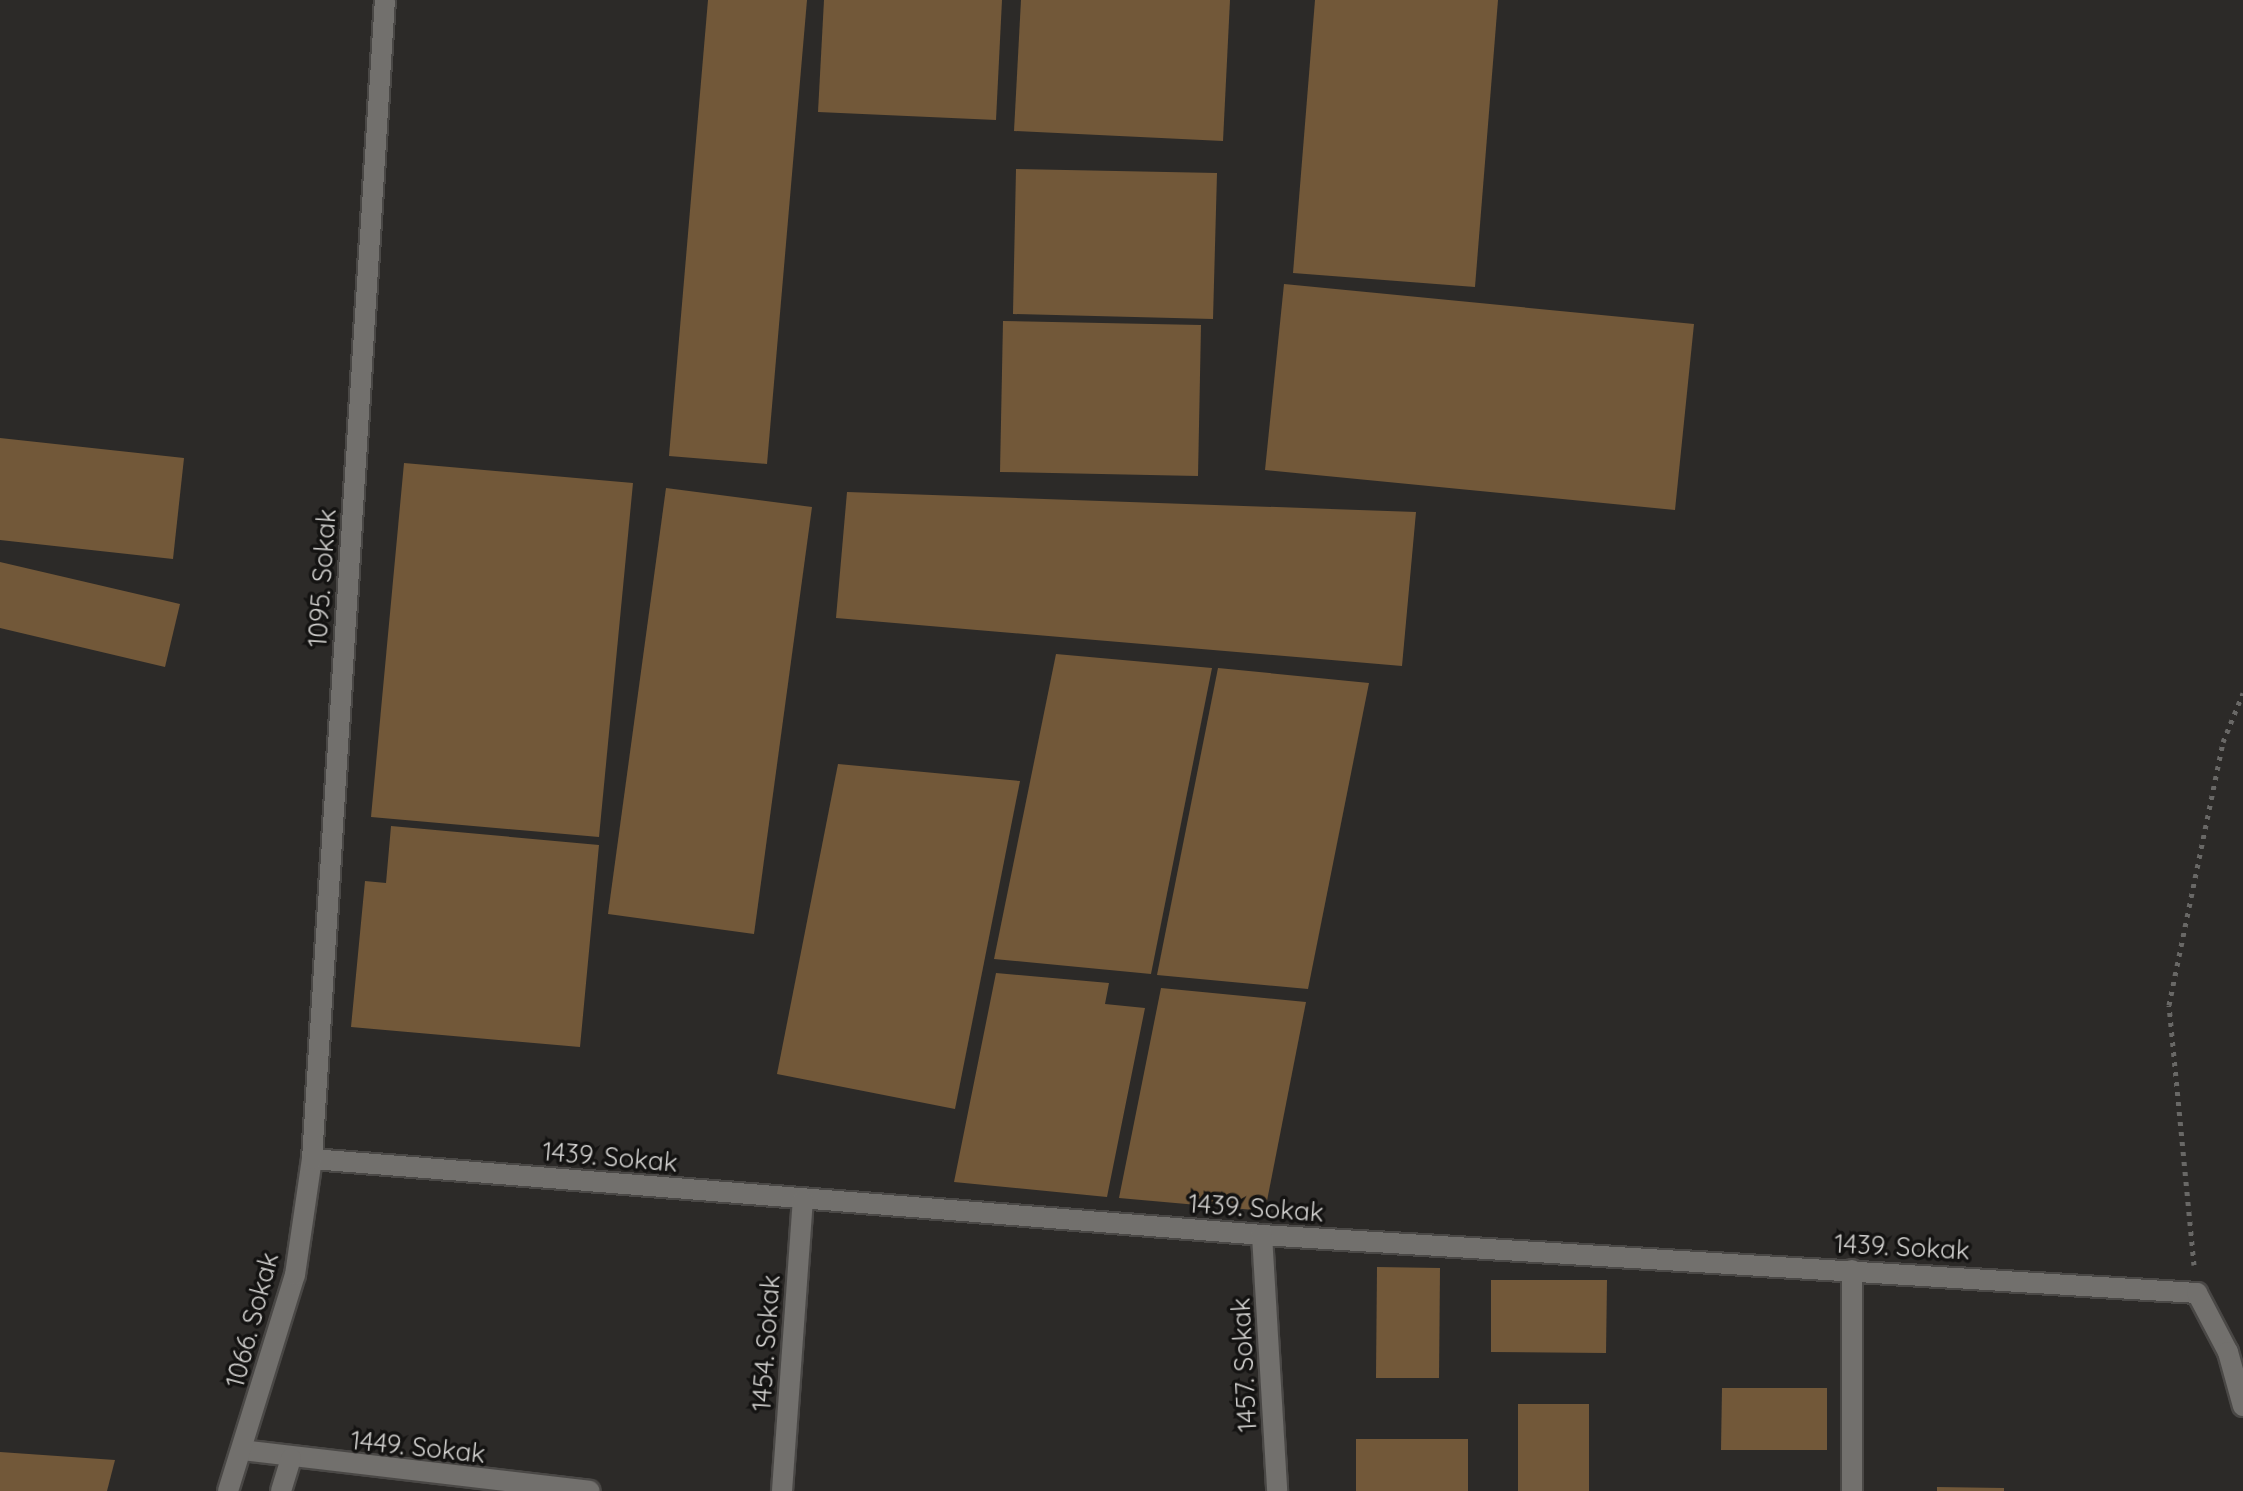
<!DOCTYPE html>
<html>
<head>
<meta charset="utf-8">
<style>
	body { margin:0 }
	#map { position:relative; width:2243px; height:1491px; overflow:hidden; background:#2c2a28; font-family:Quicksand,sans-serif }
	div>[style] { position:absolute }
	[style*='--x'] { left:calc(var(--x)*1px); top:calc(var(--y)*1px); width:calc(var(--w)*1px); rotate:calc(var(--a)*1deg) }
	.building>* { inset:0; background:#725839 }
	.path>* { height:5px; margin-top:-2.5px; transform-origin:0; background:repeating-linear-gradient(90deg,#696866 0 4px,transparent 0 10px) }
	.roads { filter:drop-shadow(2px 0 #4a4846) drop-shadow(-2px 0 #4a4846) drop-shadow(0 2px #4a4846) drop-shadow(0 -2px #4a4846) }
	.minor>* { height:20px; margin:-10px; padding:0 10px; transform-origin:10px; border-radius:10px; background:#72706d }
	span { translate:-50% -50%; white-space:nowrap; text-align:center; line-height:1.15; -webkit-text-stroke:7px #141312; paint-order:stroke }
	.street-label { font-size:26px; color:#d2d1cf }
</style>
</head>
<body>
<div id="map">
	<div class="building">
		<div style="clip-path:polygon(708px 0,807px 0,767px 464px,669px 456px)"></div>
		<div style="clip-path:polygon(824px 0,1002px 0,996px 120px,818px 112px)"></div>
		<div style="clip-path:polygon(1021px 0,1230px 0,1223px 141px,1014px 131px)"></div>
		<div style="clip-path:polygon(1315px 0,1498px 0,1475px 287px,1293px 273px)"></div>
		<div style="clip-path:polygon(1016px 169px,1217px 173px,1213px 319px,1013px 314px)"></div>
		<div style="clip-path:polygon(1284px 284px,1694px 324px,1675px 510px,1265px 470px)"></div>
		<div style="clip-path:polygon(1003px 321px,1201px 325px,1198px 476px,1000px 472px)"></div>
		<div style="clip-path:polygon(0 438px,184px 458px,173px 559px,0 540px)"></div>
		<div style="clip-path:polygon(404px 463px,633px 483px,599px 837px,371px 817px)"></div>
		<div style="clip-path:polygon(666px 488px,812px 507px,754px 934px,608px 914px)"></div>
		<div style="clip-path:polygon(847px 492px,1416px 512px,1402px 666px,836px 618px)"></div>
		<div style="clip-path:polygon(0 562px,180px 604px,165px 667px,0 628px)"></div>
		<div style="clip-path:polygon(1056px 654px,1212px 668px,1151px 974px,994px 959px)"></div>
		<div style="clip-path:polygon(1218px 668px,1369px 683px,1308px 989px,1157px 975px)"></div>
		<div style="clip-path:polygon(838px 764px,1020px 781px,955px 1109px,777px 1074px)"></div>
		<div style="clip-path:polygon(391px 826px,599px 845px,580px 1047px,351px 1027px,365px 881px,386px 883px)"></div>
		<div style="clip-path:polygon(996px 973px,1109px 983px,1105px 1004px,1145px 1008px,1107px 1197px,954px 1182px)"></div>
		<div style="clip-path:polygon(1161px 988px,1306px 1002px,1265px 1211px,1119px 1198px)"></div>
		<div style="clip-path:polygon(1377px 1267px,1440px 1268px,1439px 1378px,1376px 1378px)"></div>
		<div style="clip-path:polygon(1491px 1280px,1607px 1280px,1606px 1353px,1491px 1352px)"></div>
		<div style="clip-path:polygon(1722px 1388px,1827px 1388px,1827px 1450px,1721px 1450px)"></div>
		<div style="clip-path:polygon(1518px 1404px,1589px 1404px,1589px 1491px,1518px 1491px)"></div>
		<div style="clip-path:polygon(1356px 1439px,1468px 1439px,1468px 1491px,1356px 1491px)"></div>
		<div style="clip-path:polygon(0 1452px,115px 1460px,107px 1491px,0 1491px)"></div>
		<div style="clip-path:polygon(1937px 1487px,2004px 1488px,2004px 1491px,1937px 1491px)"></div>
	</div>
	<div class="path">
		<div style="--x:2194;--y:1265;--w:261;--a:-95.5"></div>
		<div style="--x:2169;--y:1005;--w:268;--a:-78.4"></div>
		<div style="--x:2223;--y:742;--w:53;--a:-67.8"></div>
	</div>
	<div class="roads">
		<div class="minor">
			<div style="--x:312;--y:1159;--w:953;--a:4.57"></div>
			<div style="--x:1262;--y:1235;--w:937;--a:3.55"></div>
			<div style="--x:2197;--y:1293;--w:67;--a:62.3"></div>
			<div style="--x:2228;--y:1352;--w:56;--a:74.5"></div>
			<div style="--x:1262;--y:1235;--w:256;--a:86.6"></div>
			<div style="--x:1852;--y:1270;--w:221;--a:90"></div>
			<div style="--x:242;--y:1450;--w:350;--a:6.7"></div>
			<div style="--x:228;--y:1491;--w:226;--a:-72.8"></div>
			<div style="--x:295;--y:1275;--w:117;--a:-81.7"></div>
			<div style="--x:312;--y:1159;--w:1161;--a:-86.4"></div>
			<div style="--x:281;--y:1491;--w:34;--a:-73"></div>
			<div style="--x:782;--y:1491;--w:292;--a:-85.9"></div>
		</div>
	</div>
	<div class="street-label">
		<span style="left:322px;top:578px;rotate:-86deg">1095. Sokak</span>
		<span style="left:610px;top:1157px;rotate:5deg">1439. Sokak</span>
		<span style="left:1256px;top:1208px;rotate:4deg">1439. Sokak</span>
		<span style="left:1902px;top:1247px;rotate:3deg">1439. Sokak</span>
		<span style="left:252px;top:1320px;rotate:-75deg">1066. Sokak</span>
		<span style="left:766px;top:1343px;rotate:-86deg">1454. Sokak</span>
		<span style="left:1244px;top:1365px;rotate:-93deg">1457. Sokak</span>
		<span style="left:418px;top:1447px;rotate:6deg">1449. Sokak</span>
	</div>
</div>
</body>
</html>
